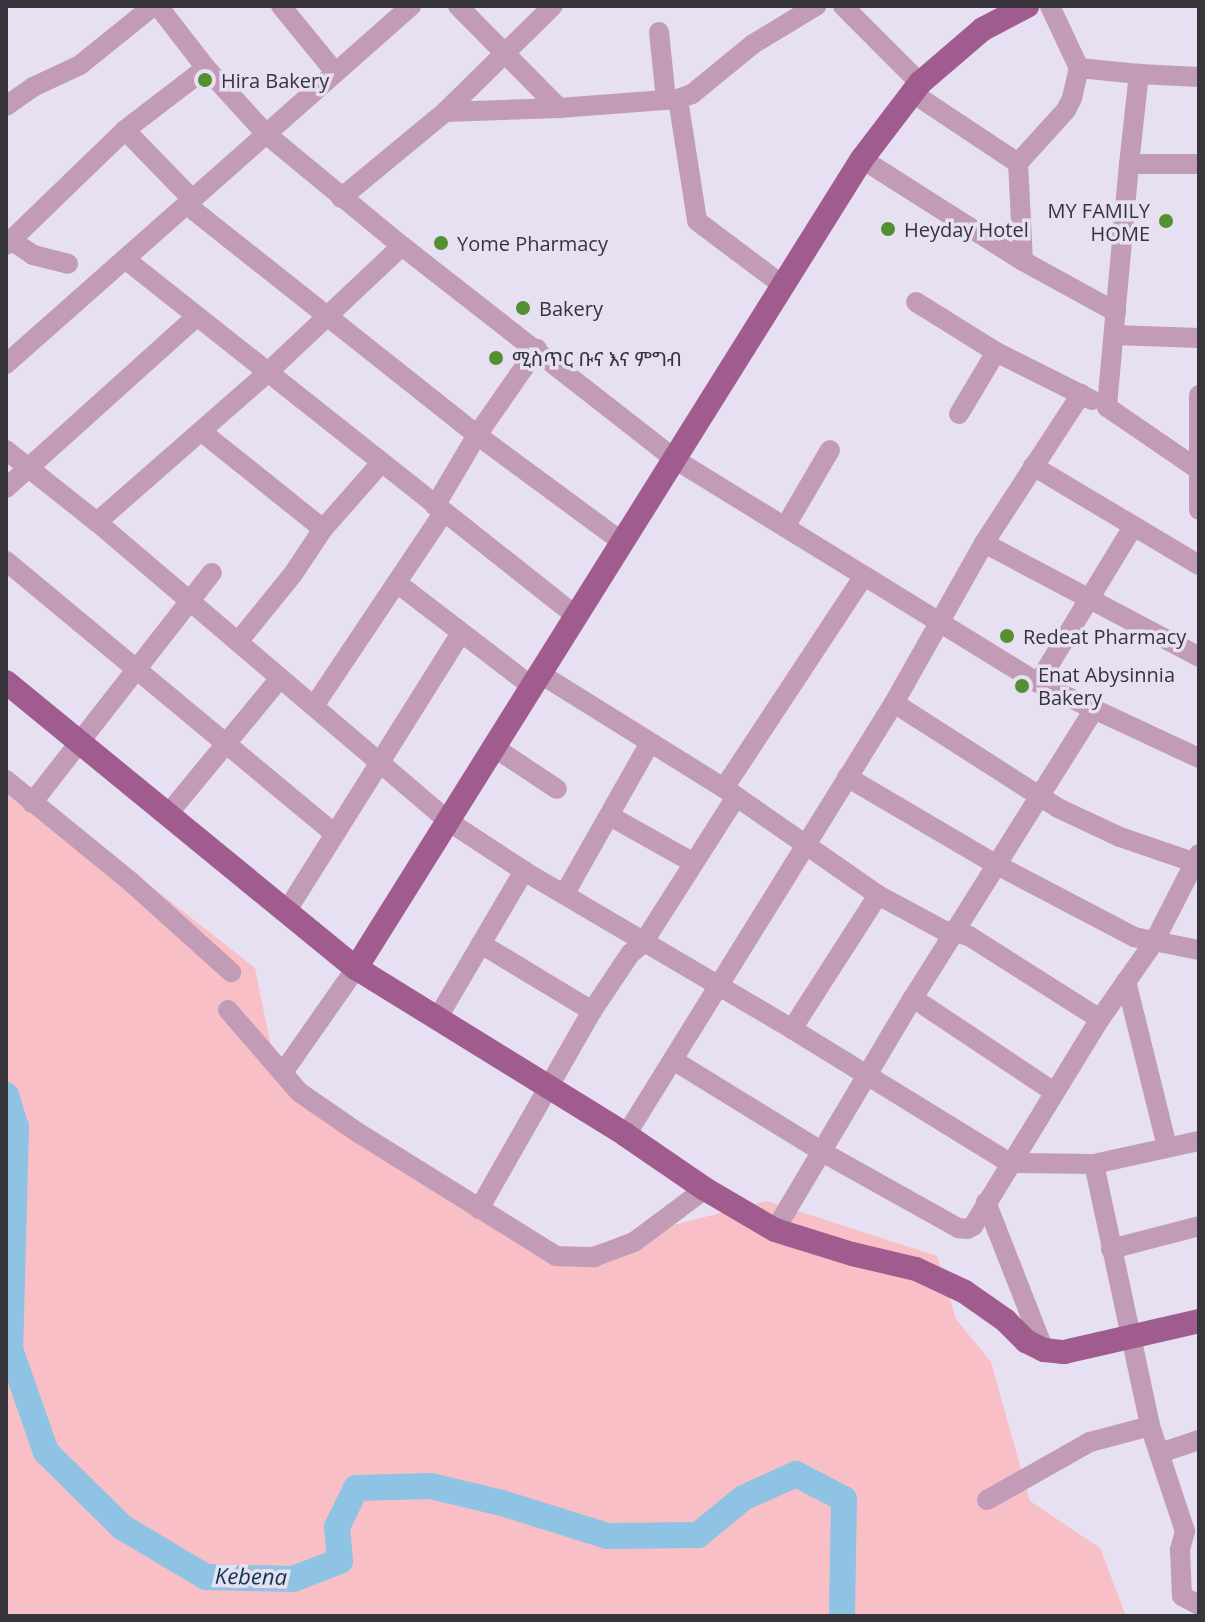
<!DOCTYPE html>
<html>
<head>
<meta charset="utf-8">
<style>
	body { margin:0 }
	#map { position:relative; width:1205px; height:1622px; overflow:hidden; background:#e7e0f2; font-family:"Open Sans","Noto Sans Ethiopic",sans-serif }
	div>[style] { position:absolute }
	[style*='--x'] { left:calc(var(--x)*1px); top:calc(var(--y)*1px); width:calc(var(--w)*1px); rotate:calc(var(--a)*1deg) }
	.green>* { inset:0; background:#f9bfc6 }
	.river>* { height:26px; margin:-13px; padding:0 13px; transform-origin:13px; border-radius:13px; background:#8fc3e3 }
	.minor>* { height:20px; margin:-10px; padding:0 10px; transform-origin:10px; border-radius:10px; background:#c29bb6 }
	.major>* { height:24px; margin:-12px; padding:0 12px; transform-origin:12px; border-radius:12px; background:#a05c8f }
	.dots>* { width:22px; height:22px; translate:-50% -50%; box-sizing:border-box; border:4px solid #e7e0f2; border-radius:50% }
	span { translate:-50% -50%; white-space:nowrap; text-align:center; line-height:1.15; -webkit-text-stroke:7px #e7e0f2; paint-order:stroke }
	.poi-label { font-size:20px; color:#37343b }
	.left { translate:0 -50%; text-align:left }
	.right { translate:-100% -50%; text-align:right }
	.water-label { font-size:22px; color:#0c374d; font-style:italic }
	.frame { position:absolute; inset:0; border:8px solid #37343b; pointer-events:none }
</style>
</head>
<body>
<div id="map">
	<div class="green">
		<div style="clip-path:polygon(6px 772px,255px 968px,277px 1076px,560px 1254px,767px 1201px,937px 1256px,956px 1319px,991px 1362px,1030px 1501px,1100px 1548px,1126px 1616px,6px 1616px)"></div>
	</div>
	<div class="river">
		<div style="--x:6;--y:1095;--w:34;--a:73"></div>
		<div style="--x:16;--y:1127;--w:222;--a:91.5"></div>
		<div style="--x:10;--y:1349;--w:109;--a:70.7"></div>
		<div style="--x:46;--y:1452;--w:107;--a:44.6"></div>
		<div style="--x:122;--y:1527;--w:98;--a:30.8"></div>
		<div style="--x:206;--y:1577;--w:87;--a:1.3"></div>
		<div style="--x:293;--y:1579;--w:50;--a:-21"></div>
		<div style="--x:340;--y:1561;--w:34;--a:-95"></div>
		<div style="--x:337;--y:1527;--w:43;--a:-64"></div>
		<div style="--x:356;--y:1488;--w:75;--a:-1.5"></div>
		<div style="--x:431;--y:1486;--w:73;--a:13.5"></div>
		<div style="--x:502;--y:1503;--w:110;--a:17.4"></div>
		<div style="--x:607;--y:1536;--w:91;--a:-0.6"></div>
		<div style="--x:698;--y:1535;--w:58;--a:-39.4"></div>
		<div style="--x:743;--y:1498;--w:58;--a:-24.4"></div>
		<div style="--x:796;--y:1474;--w:54;--a:27.5"></div>
		<div style="--x:844;--y:1499;--w:117;--a:91"></div>
	</div>
	<div class="minor">
		<div style="--x:158;--y:6;--w:78;--a:52.3"></div>
		<div style="--x:206;--y:68;--w:89;--a:47.7"></div>
		<div style="--x:266;--y:134;--w:176;--a:39.5"></div>
		<div style="--x:402;--y:246;--w:348;--a:38"></div>
		<div style="--x:676;--y:460;--w:425;--a:31.6"></div>
		<div style="--x:1038;--y:683;--w:178;--a:25"></div>
		<div style="--x:281;--y:6;--w:85;--a:50.7"></div>
		<div style="--x:458;--y:6;--w:144;--a:45.3"></div>
		<div style="--x:559;--y:108;--w:119;--a:-4.3"></div>
		<div style="--x:678;--y:99;--w:15;--a:-20"></div>
		<div style="--x:692;--y:94;--w:79;--a:-39.3"></div>
		<div style="--x:753;--y:44;--w:74;--a:-31.1"></div>
		<div style="--x:843;--y:6;--w:109;--a:45"></div>
		<div style="--x:659;--y:32;--w:68;--a:84.1"></div>
		<div style="--x:1079;--y:68;--w:60;--a:5.7"></div>
		<div style="--x:911;--y:92;--w:128;--a:33.6"></div>
		<div style="--x:678;--y:99;--w:123;--a:81.1"></div>
		<div style="--x:697;--y:221;--w:105;--a:36.9"></div>
		<div style="--x:6;--y:106;--w:33;--a:-35"></div>
		<div style="--x:33;--y:87;--w:52;--a:-25.1"></div>
		<div style="--x:80;--y:65;--w:94;--a:-38.9"></div>
		<div style="--x:445;--y:112;--w:151;--a:-44.5"></div>
		<div style="--x:125;--y:130;--w:98;--a:45.8"></div>
		<div style="--x:862;--y:159;--w:191;--a:32.4"></div>
		<div style="--x:1023;--y:261;--w:106;--a:28.7"></div>
		<div style="--x:1129;--y:164;--w:91;--a:-83.7"></div>
		<div style="--x:1139;--y:74;--w:60;--a:2.9"></div>
		<div style="--x:1199;--y:164;--w:70;--a:180"></div>
		<div style="--x:1129;--y:164;--w:244;--a:95.2"></div>
		<div style="--x:1107;--y:407;--w:112;--a:34.4"></div>
		<div style="--x:341;--y:198;--w:135;--a:-39.6"></div>
		<div style="--x:445;--y:112;--w:114;--a:-2"></div>
		<div style="--x:187;--y:205;--w:370;--a:38.4"></div>
		<div style="--x:477;--y:435;--w:180;--a:36.4"></div>
		<div style="--x:11;--y:240;--w:27;--a:34"></div>
		<div style="--x:33;--y:255;--w:36;--a:14"></div>
		<div style="--x:6;--y:245;--w:165;--a:-44"></div>
		<div style="--x:125;--y:130;--w:102;--a:-37.4"></div>
		<div style="--x:125;--y:259;--w:575;--a:38.36"></div>
		<div style="--x:1023;--y:261;--w:98;--a:-92.9"></div>
		<div style="--x:1018;--y:163;--w:72;--a:-47.8"></div>
		<div style="--x:1066;--y:110;--w:13;--a:-63"></div>
		<div style="--x:1072;--y:98;--w:31;--a:-77"></div>
		<div style="--x:1079;--y:68;--w:68;--a:-115.1"></div>
		<div style="--x:916;--y:302;--w:94;--a:32"></div>
		<div style="--x:996;--y:352;--w:107;--a:26.6"></div>
		<div style="--x:1114;--y:335;--w:85;--a:2"></div>
		<div style="--x:6;--y:364;--w:541;--a:-41.48"></div>
		<div style="--x:1199;--y:395;--w:115;--a:90"></div>
		<div style="--x:959;--y:414;--w:72;--a:-59.2"></div>
		<div style="--x:202;--y:432;--w:155;--a:38.7"></div>
		<div style="--x:323;--y:529;--w:54;--a:123.7"></div>
		<div style="--x:293;--y:574;--w:87;--a:129"></div>
		<div style="--x:6;--y:450;--w:116;--a:38.4"></div>
		<div style="--x:97;--y:522;--w:461;--a:40.4"></div>
		<div style="--x:448;--y:821;--w:91;--a:33.3"></div>
		<div style="--x:524;--y:871;--w:311;--a:30.5"></div>
		<div style="--x:792;--y:1029;--w:256;--a:31.6"></div>
		<div style="--x:1010;--y:1163;--w:84;--a:0.7"></div>
		<div style="--x:1094;--y:1164;--w:107;--a:-12.4"></div>
		<div style="--x:1033;--y:466;--w:193;--a:30.8"></div>
		<div style="--x:6;--y:488;--w:256;--a:-42"></div>
		<div style="--x:435;--y:506;--w:82;--a:-59.4"></div>
		<div style="--x:477;--y:435;--w:105;--a:-55.1"></div>
		<div style="--x:97;--y:522;--w:226;--a:-41.2"></div>
		<div style="--x:267;--y:373;--w:185;--a:-43.3"></div>
		<div style="--x:785;--y:527;--w:89;--a:-59.7"></div>
		<div style="--x:323;--y:529;--w:88;--a:-48.7"></div>
		<div style="--x:984;--y:543;--w:243;--a:27.9"></div>
		<div style="--x:6;--y:561;--w:426;--a:39.7"></div>
		<div style="--x:397;--y:583;--w:169;--a:37.5"></div>
		<div style="--x:539;--y:673;--w:218;--a:31.9"></div>
		<div style="--x:724;--y:788;--w:188;--a:34.8"></div>
		<div style="--x:878;--y:895;--w:74;--a:28.3"></div>
		<div style="--x:943;--y:930;--w:27;--a:13"></div>
		<div style="--x:969;--y:936;--w:155;--a:32.4"></div>
		<div style="--x:1038;--y:683;--w:183;--a:-58.7"></div>
		<div style="--x:894;--y:703;--w:195;--a:32.6"></div>
		<div style="--x:1058;--y:808;--w:68;--a:25.1"></div>
		<div style="--x:1120;--y:837;--w:83;--a:18.9"></div>
		<div style="--x:314;--y:706;--w:232;--a:-56.2"></div>
		<div style="--x:495;--y:748;--w:74;--a:33.5"></div>
		<div style="--x:847;--y:777;--w:176;--a:30.4"></div>
		<div style="--x:999;--y:866;--w:153;--a:27.7"></div>
		<div style="--x:1134;--y:937;--w:66;--a:11.3"></div>
		<div style="--x:6;--y:780;--w:161;--a:39.2"></div>
		<div style="--x:131;--y:882;--w:135;--a:42"></div>
		<div style="--x:724;--y:788;--w:254;--a:-56.6"></div>
		<div style="--x:32;--y:803;--w:292;--a:-52"></div>
		<div style="--x:168;--y:814;--w:176;--a:-50.5"></div>
		<div style="--x:610;--y:816;--w:94;--a:29.3"></div>
		<div style="--x:565;--y:893;--w:172;--a:-60.5"></div>
		<div style="--x:286;--y:912;--w:329;--a:-57.9"></div>
		<div style="--x:481;--y:944;--w:130;--a:31.1"></div>
		<div style="--x:1126;--y:981;--w:171;--a:76.1"></div>
		<div style="--x:913;--y:998;--w:169;--a:33.7"></div>
		<div style="--x:228;--y:1010;--w:108;--a:49.1"></div>
		<div style="--x:299;--y:1092;--w:70;--a:34.6"></div>
		<div style="--x:357;--y:1132;--w:234;--a:31.9"></div>
		<div style="--x:556;--y:1256;--w:38;--a:2"></div>
		<div style="--x:594;--y:1257;--w:43;--a:-20.6"></div>
		<div style="--x:634;--y:1242;--w:89;--a:-36.7"></div>
		<div style="--x:437;--y:1019;--w:172;--a:-59.6"></div>
		<div style="--x:792;--y:1029;--w:159;--a:-57.3"></div>
		<div style="--x:673;--y:1060;--w:177;--a:31.6"></div>
		<div style="--x:824;--y:1153;--w:154;--a:29.2"></div>
		<div style="--x:958;--y:1228;--w:9;--a:6"></div>
		<div style="--x:967;--y:1229;--w:7;--a:-27"></div>
		<div style="--x:973;--y:1226;--w:243;--a:-58.5"></div>
		<div style="--x:1100;--y:1019;--w:94;--a:-55"></div>
		<div style="--x:1154;--y:942;--w:99;--a:-62.9"></div>
		<div style="--x:284;--y:1071;--w:126;--a:-55"></div>
		<div style="--x:626;--y:1135;--w:508;--a:-58.19"></div>
		<div style="--x:894;--y:703;--w:184;--a:-60.6"></div>
		<div style="--x:984;--y:543;--w:178;--a:-56.9"></div>
		<div style="--x:1094;--y:1164;--w:268;--a:77.9"></div>
		<div style="--x:1150;--y:1426;--w:111;--a:71.6"></div>
		<div style="--x:1185;--y:1531;--w:20;--a:105"></div>
		<div style="--x:1180;--y:1550;--w:46;--a:87.5"></div>
		<div style="--x:1182;--y:1596;--w:19;--a:28"></div>
		<div style="--x:986;--y:1202;--w:159;--a:68.6"></div>
		<div style="--x:479;--y:1209;--w:228;--a:-60.3"></div>
		<div style="--x:592;--y:1011;--w:69;--a:-56.3"></div>
		<div style="--x:630;--y:954;--w:17;--a:-40"></div>
		<div style="--x:643;--y:943;--w:173;--a:-57.5"></div>
		<div style="--x:775;--y:1230;--w:270;--a:-59.3"></div>
		<div style="--x:913;--y:998;--w:339;--a:-57.9"></div>
		<div style="--x:1111;--y:1249;--w:91;--a:-14.6"></div>
		<div style="--x:1160;--y:1453;--w:41;--a:-18.4"></div>
		<div style="--x:987;--y:1500;--w:118;--a:-29.4"></div>
		<div style="--x:1090;--y:1442;--w:62;--a:-14.9"></div>
	</div>
	<div class="major">
		<div style="--x:6;--y:682;--w:452;--a:39.3"></div>
		<div style="--x:356;--y:968;--w:317;--a:31.7"></div>
		<div style="--x:626;--y:1135;--w:96;--a:34.4"></div>
		<div style="--x:705;--y:1189;--w:81;--a:30.4"></div>
		<div style="--x:775;--y:1230;--w:81;--a:17.3"></div>
		<div style="--x:852;--y:1254;--w:66;--a:13.2"></div>
		<div style="--x:916;--y:1269;--w:54;--a:25.1"></div>
		<div style="--x:965;--y:1292;--w:49;--a:35"></div>
		<div style="--x:1005;--y:1320;--w:30;--a:45"></div>
		<div style="--x:1026;--y:1341;--w:20;--a:27"></div>
		<div style="--x:1044;--y:1350;--w:20;--a:6"></div>
		<div style="--x:1064;--y:1352;--w:139;--a:-12.9"></div>
		<div style="--x:356;--y:968;--w:954;--a:-57.98"></div>
		<div style="--x:862;--y:159;--w:96;--a:-52.7"></div>
		<div style="--x:920;--y:83;--w:83;--a:-40.6"></div>
		<div style="--x:983;--y:29;--w:50;--a:-27.6"></div>
	</div>
	<div class="dots">
		<div style="left:205px;top:80px;background:#54902f"></div>
		<div style="left:1166px;top:221px;background:#54902f"></div>
		<div style="left:888px;top:229px;background:#54902f"></div>
		<div style="left:441px;top:243px;background:#54902f"></div>
		<div style="left:523px;top:308px;background:#54902f"></div>
		<div style="left:496px;top:358px;background:#54902f"></div>
		<div style="left:1007px;top:636px;background:#54902f"></div>
		<div style="left:1022px;top:686px;background:#54902f"></div>
	</div>
	<div class="poi-label">
		<span class="left" style="left:221px;top:80px">Hira Bakery</span>
		<span class="right" style="left:1150px;top:222px">MY FAMILY<br>HOME</span>
		<span class="left" style="left:904px;top:229px">Heyday Hotel</span>
		<span class="left" style="left:457px;top:243px">Yome Pharmacy</span>
		<span class="left" style="left:539px;top:308px">Bakery</span>
		<span class="left" style="left:512px;top:358px">ሚስጥር ቡና እና ምግብ</span>
		<span class="left" style="left:1023px;top:636px">Redeat Pharmacy</span>
		<span class="left" style="left:1038px;top:686px">Enat Abysinnia<br>Bakery</span>
	</div>
	<div class="water-label">
		<span style="left:251px;top:1576px;rotate:1deg">Kebena</span>
	</div>
	<div class="frame"></div>
</div>
</body>
</html>
